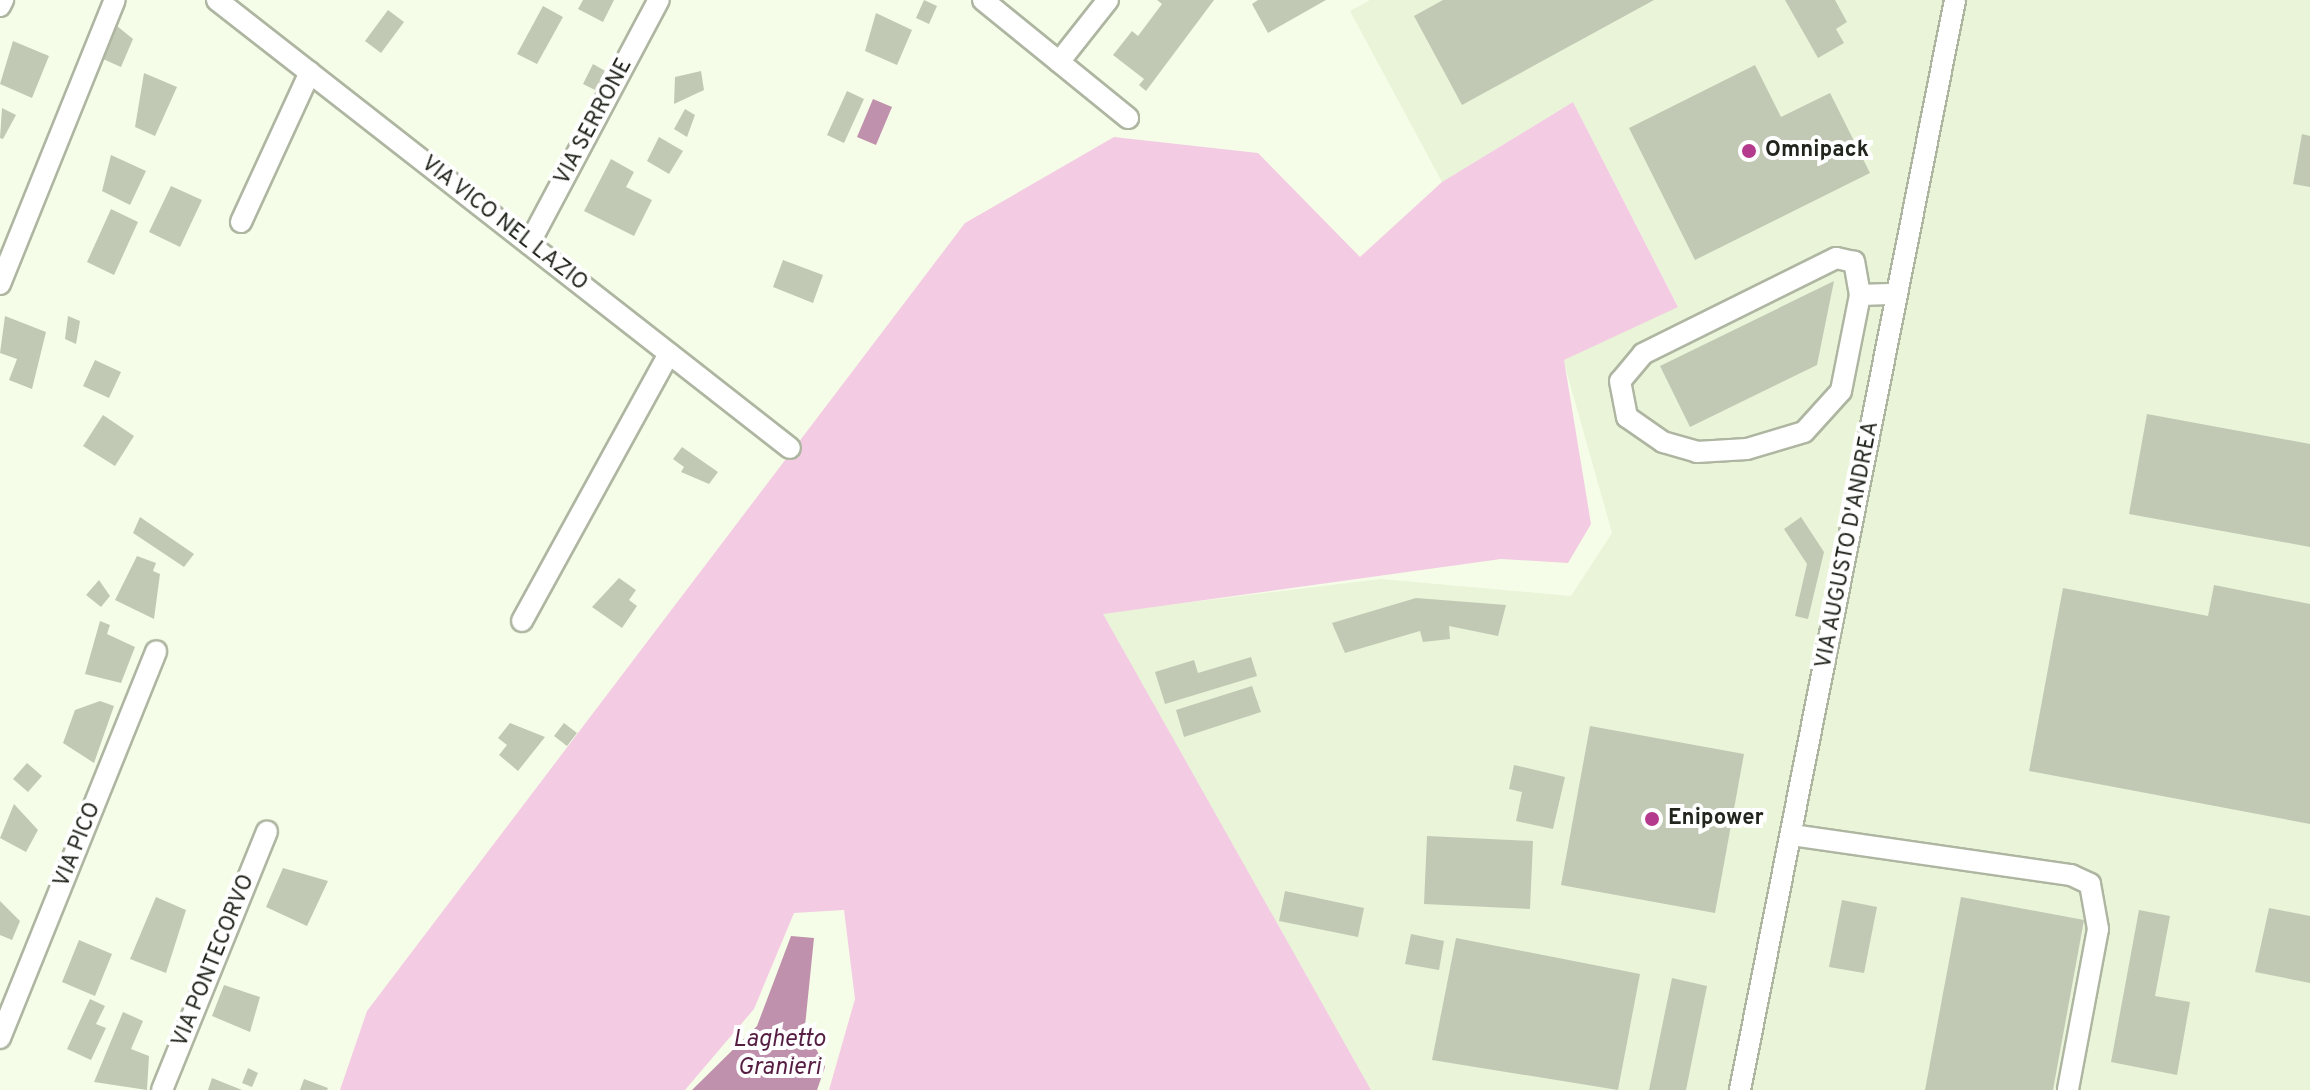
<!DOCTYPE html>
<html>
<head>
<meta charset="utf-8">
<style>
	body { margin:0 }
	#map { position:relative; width:2310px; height:1090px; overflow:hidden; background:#f5fde8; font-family:Overpass,sans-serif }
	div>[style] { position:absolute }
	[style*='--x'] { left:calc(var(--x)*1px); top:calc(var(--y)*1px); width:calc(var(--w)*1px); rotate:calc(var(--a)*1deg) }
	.built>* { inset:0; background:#e9f4d8 }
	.green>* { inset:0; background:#f3cce3 }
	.water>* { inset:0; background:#c091ac }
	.building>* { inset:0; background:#c1c9b5 }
	.roads { filter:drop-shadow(2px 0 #aeb6a2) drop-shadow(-2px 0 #aeb6a2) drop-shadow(0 2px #aeb6a2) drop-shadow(0 -2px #aeb6a2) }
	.minor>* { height:20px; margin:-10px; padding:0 10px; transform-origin:10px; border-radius:10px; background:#fff }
	.dots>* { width:22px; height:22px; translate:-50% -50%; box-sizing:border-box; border:4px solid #fff; border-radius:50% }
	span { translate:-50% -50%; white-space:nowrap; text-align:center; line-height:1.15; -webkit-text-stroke:8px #fff; paint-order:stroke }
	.street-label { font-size:22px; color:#22251d }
	.poi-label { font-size:22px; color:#22251d; font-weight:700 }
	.left { translate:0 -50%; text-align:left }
	.water-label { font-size:24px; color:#561d42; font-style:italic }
</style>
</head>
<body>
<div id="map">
	<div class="built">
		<div style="clip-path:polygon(1370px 0,2310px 0,2310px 1090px,1371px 1090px,1102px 613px,1381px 579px,1571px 596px,1612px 533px,1563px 359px,1678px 306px,1573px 102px,1442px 182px,1350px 11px)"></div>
	</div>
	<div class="green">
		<div style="clip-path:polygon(1573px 102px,1678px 307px,1564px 360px,1591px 524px,1568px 563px,1501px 559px,1103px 614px,1371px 1090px,829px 1090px,855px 999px,844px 910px,794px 913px,754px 1009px,685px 1090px,340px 1090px,367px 1011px,965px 223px,1114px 137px,1258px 153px,1360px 257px,1442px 182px)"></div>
	</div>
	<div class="water">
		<div style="clip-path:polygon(873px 99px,892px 107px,876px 145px,857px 137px)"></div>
		<div style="clip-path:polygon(791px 936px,814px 938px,805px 1026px,825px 1067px,817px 1090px,692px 1090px,757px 1026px)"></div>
	</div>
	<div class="building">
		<div style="clip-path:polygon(583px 0,614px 0,603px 22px,578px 9px)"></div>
		<div style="clip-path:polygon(924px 0,937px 6px,929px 24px,916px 18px)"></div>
		<div style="clip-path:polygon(1157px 0,1214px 0,1146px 91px,1139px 85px,1144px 79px,1113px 55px,1132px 31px,1138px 36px,1162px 4px)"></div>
		<div style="clip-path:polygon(1258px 0,1326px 0,1268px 33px,1252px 4px)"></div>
		<div style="clip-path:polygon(1443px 0,1654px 0,1462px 105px,1414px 16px)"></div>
		<div style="clip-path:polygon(1785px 0,1835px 0,1847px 22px,1836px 29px,1844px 43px,1818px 58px)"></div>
		<div style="clip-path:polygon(543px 6px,563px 17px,537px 64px,517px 54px)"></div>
		<div style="clip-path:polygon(388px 10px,404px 22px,381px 53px,365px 41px)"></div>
		<div style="clip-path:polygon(876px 13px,912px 30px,897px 65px,865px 51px)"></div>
		<div style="clip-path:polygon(117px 26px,133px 39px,121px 67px,103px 59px)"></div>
		<div style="clip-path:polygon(13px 41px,49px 56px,32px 98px,0 84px)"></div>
		<div style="clip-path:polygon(593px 64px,609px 73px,599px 92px,583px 84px)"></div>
		<div style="clip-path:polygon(1755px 65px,1781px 117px,1830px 93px,1870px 173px,1695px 260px,1629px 128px)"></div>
		<div style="clip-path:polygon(701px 71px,704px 90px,674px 104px,675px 77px)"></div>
		<div style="clip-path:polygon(144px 73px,177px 87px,155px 136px,135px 127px)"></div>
		<div style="clip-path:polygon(847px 91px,864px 99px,844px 143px,827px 135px)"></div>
		<div style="clip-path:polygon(2px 108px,16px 115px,3px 139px,0 138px)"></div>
		<div style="clip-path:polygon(685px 109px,695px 115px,687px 137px,674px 129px)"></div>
		<div style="clip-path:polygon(2302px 134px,2310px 136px,2310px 187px,2293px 184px)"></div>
		<div style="clip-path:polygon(659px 137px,683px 151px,669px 174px,647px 161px)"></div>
		<div style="clip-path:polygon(111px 155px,146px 171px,130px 205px,102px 191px)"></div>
		<div style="clip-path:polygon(611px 159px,634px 172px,626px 187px,652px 200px,634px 236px,584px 211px)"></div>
		<div style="clip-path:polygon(171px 186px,202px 200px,180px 247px,149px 232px)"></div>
		<div style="clip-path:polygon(111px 209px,138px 222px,114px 275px,87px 262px)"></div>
		<div style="clip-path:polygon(783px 260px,823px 275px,813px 303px,773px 287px)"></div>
		<div style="clip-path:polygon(1834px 281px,1817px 365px,1690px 427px,1660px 366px)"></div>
		<div style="clip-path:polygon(5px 316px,46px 332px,32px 389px,9px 380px,17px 359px,0 353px)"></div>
		<div style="clip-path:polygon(68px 316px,80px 321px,76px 344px,65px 339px)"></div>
		<div style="clip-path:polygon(95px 360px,121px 372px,109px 398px,83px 386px)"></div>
		<div style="clip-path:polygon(2147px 414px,2310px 444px,2310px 547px,2129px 514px)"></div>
		<div style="clip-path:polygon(103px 415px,134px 436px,115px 466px,83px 446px)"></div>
		<div style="clip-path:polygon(682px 447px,718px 472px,709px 484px,681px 472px,684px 467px,673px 459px)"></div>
		<div style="clip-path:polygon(140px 517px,194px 554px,184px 567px,133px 533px)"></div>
		<div style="clip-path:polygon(1801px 517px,1824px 552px,1808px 619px,1795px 616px,1807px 564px,1784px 529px)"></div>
		<div style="clip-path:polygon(137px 556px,156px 563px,153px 571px,160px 574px,154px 619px,115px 600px)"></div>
		<div style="clip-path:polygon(619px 578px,636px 590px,629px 600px,637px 606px,622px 628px,592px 607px)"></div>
		<div style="clip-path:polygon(99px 580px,110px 596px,101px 607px,86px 595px)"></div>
		<div style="clip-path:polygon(2214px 585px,2310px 604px,2310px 824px,2029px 771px,2063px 588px,2208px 616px)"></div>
		<div style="clip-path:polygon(1416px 598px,1506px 605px,1498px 636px,1449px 626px,1450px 639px,1423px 642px,1420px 631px,1345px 653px,1332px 623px)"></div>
		<div style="clip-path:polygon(100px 621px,110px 625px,107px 634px,135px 647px,121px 683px,85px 674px)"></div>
		<div style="clip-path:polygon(1251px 657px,1257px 676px,1165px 704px,1155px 672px,1194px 660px,1198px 673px)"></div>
		<div style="clip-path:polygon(1252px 686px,1261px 712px,1184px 737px,1176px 710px)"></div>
		<div style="clip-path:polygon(100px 701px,114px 706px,94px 763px,63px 743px,75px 710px)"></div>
		<div style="clip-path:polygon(510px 723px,545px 737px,518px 771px,499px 755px,507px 745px,498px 738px)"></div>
		<div style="clip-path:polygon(564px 723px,577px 733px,567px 746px,554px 736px)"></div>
		<div style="clip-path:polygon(1590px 726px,1744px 754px,1715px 913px,1561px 885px)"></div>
		<div style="clip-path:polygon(27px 763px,42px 776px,28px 792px,13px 779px)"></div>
		<div style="clip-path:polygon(1514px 765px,1565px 777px,1553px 829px,1516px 821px,1522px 792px,1509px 789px)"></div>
		<div style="clip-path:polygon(14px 804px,38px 830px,26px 852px,0 838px)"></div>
		<div style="clip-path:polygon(1427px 836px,1533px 841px,1530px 909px,1424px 904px)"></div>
		<div style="clip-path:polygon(283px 868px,328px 881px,307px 926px,266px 907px)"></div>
		<div style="clip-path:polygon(1285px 891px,1364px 908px,1358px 937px,1279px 921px)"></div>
		<div style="clip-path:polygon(156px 897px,186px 910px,166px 973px,130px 959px)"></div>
		<div style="clip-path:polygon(1961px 897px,2084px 920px,2053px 1090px,1925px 1090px)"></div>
		<div style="clip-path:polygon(1842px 900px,1877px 907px,1864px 973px,1829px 967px)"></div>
		<div style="clip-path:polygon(0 901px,20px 921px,12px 940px,0 935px)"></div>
		<div style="clip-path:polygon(2269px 908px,2310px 916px,2310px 983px,2255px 972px)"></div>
		<div style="clip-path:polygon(2139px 910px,2170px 916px,2155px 996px,2190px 1002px,2177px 1075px,2111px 1062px)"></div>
		<div style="clip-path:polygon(1411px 934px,1444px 941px,1439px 970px,1405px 964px)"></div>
		<div style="clip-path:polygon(1456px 938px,1640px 974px,1618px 1090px,1432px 1060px)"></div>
		<div style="clip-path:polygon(79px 940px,112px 954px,95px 996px,62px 982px)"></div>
		<div style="clip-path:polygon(1672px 978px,1707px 986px,1686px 1090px,1649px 1090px)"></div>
		<div style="clip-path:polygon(224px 985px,260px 997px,250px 1032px,212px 1016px)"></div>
		<div style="clip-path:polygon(90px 999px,105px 1006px,96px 1024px,106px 1028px,91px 1060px,67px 1049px)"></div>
		<div style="clip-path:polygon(123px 1012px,143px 1021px,131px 1049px,149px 1056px,147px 1090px,94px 1082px)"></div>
		<div style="clip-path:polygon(248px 1068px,258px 1073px,252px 1087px,242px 1083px)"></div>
		<div style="clip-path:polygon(212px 1078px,242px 1090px,208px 1090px)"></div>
		<div style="clip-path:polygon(304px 1079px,328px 1088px,327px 1090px,300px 1090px)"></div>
	</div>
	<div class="roads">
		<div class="minor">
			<div style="--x:217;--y:0;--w:727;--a:38.02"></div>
			<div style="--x:983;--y:0;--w:187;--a:39.1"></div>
			<div style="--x:0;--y:6;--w:7;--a:-63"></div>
			<div style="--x:1059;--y:62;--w:79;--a:-51.7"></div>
			<div style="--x:241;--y:222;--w:165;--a:-65.3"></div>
			<div style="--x:529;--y:244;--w:276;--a:-62"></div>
			<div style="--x:0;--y:284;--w:306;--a:-68"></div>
			<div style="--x:1860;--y:295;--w:34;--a:-100"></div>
			<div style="--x:1854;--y:262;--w:18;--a:-167"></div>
			<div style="--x:1836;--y:258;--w:216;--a:153.6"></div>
			<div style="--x:1643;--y:354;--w:35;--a:130"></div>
			<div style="--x:1620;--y:381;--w:37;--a:79"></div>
			<div style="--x:1627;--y:417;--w:44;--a:34.8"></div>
			<div style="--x:1663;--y:442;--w:35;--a:16"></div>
			<div style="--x:1697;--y:452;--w:50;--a:-3.4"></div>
			<div style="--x:1747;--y:449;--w:59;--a:-16.6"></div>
			<div style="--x:1804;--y:432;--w:55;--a:-47.9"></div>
			<div style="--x:1841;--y:391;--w:98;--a:-78.8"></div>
			<div style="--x:1860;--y:295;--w:37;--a:-2"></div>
			<div style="--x:522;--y:621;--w:305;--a:-61.2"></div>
			<div style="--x:1792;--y:835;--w:282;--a:8.2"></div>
			<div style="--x:2071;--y:875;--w:21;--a:25"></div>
			<div style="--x:2090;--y:884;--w:46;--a:79.9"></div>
			<div style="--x:2098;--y:929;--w:164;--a:100.6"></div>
			<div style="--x:0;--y:1038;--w:417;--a:-68"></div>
			<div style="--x:162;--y:1090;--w:279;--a:-67.9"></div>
			<div style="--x:1740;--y:1090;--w:1111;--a:-78.84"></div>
		</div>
	</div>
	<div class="dots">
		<div style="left:1749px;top:151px;background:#b43a8d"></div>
		<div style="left:1652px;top:819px;background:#b43a8d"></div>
	</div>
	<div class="street-label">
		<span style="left:594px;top:122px;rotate:-62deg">VIA SERRONE</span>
		<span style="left:504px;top:224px;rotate:38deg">VIA VICO NEL LAZIO</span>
		<span style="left:1848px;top:545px;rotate:-79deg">VIA AUGUSTO D'ANDREA</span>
		<span style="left:78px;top:845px;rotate:-68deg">VIA PICO</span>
		<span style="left:214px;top:961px;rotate:-68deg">VIA PONTECORVO</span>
	</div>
	<div class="poi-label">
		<span class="left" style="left:1765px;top:151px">Omnipack</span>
		<span class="left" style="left:1668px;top:819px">Enipower</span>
	</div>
	<div class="water-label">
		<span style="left:779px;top:1055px">Laghetto<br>Granieri</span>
	</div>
</div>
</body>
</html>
